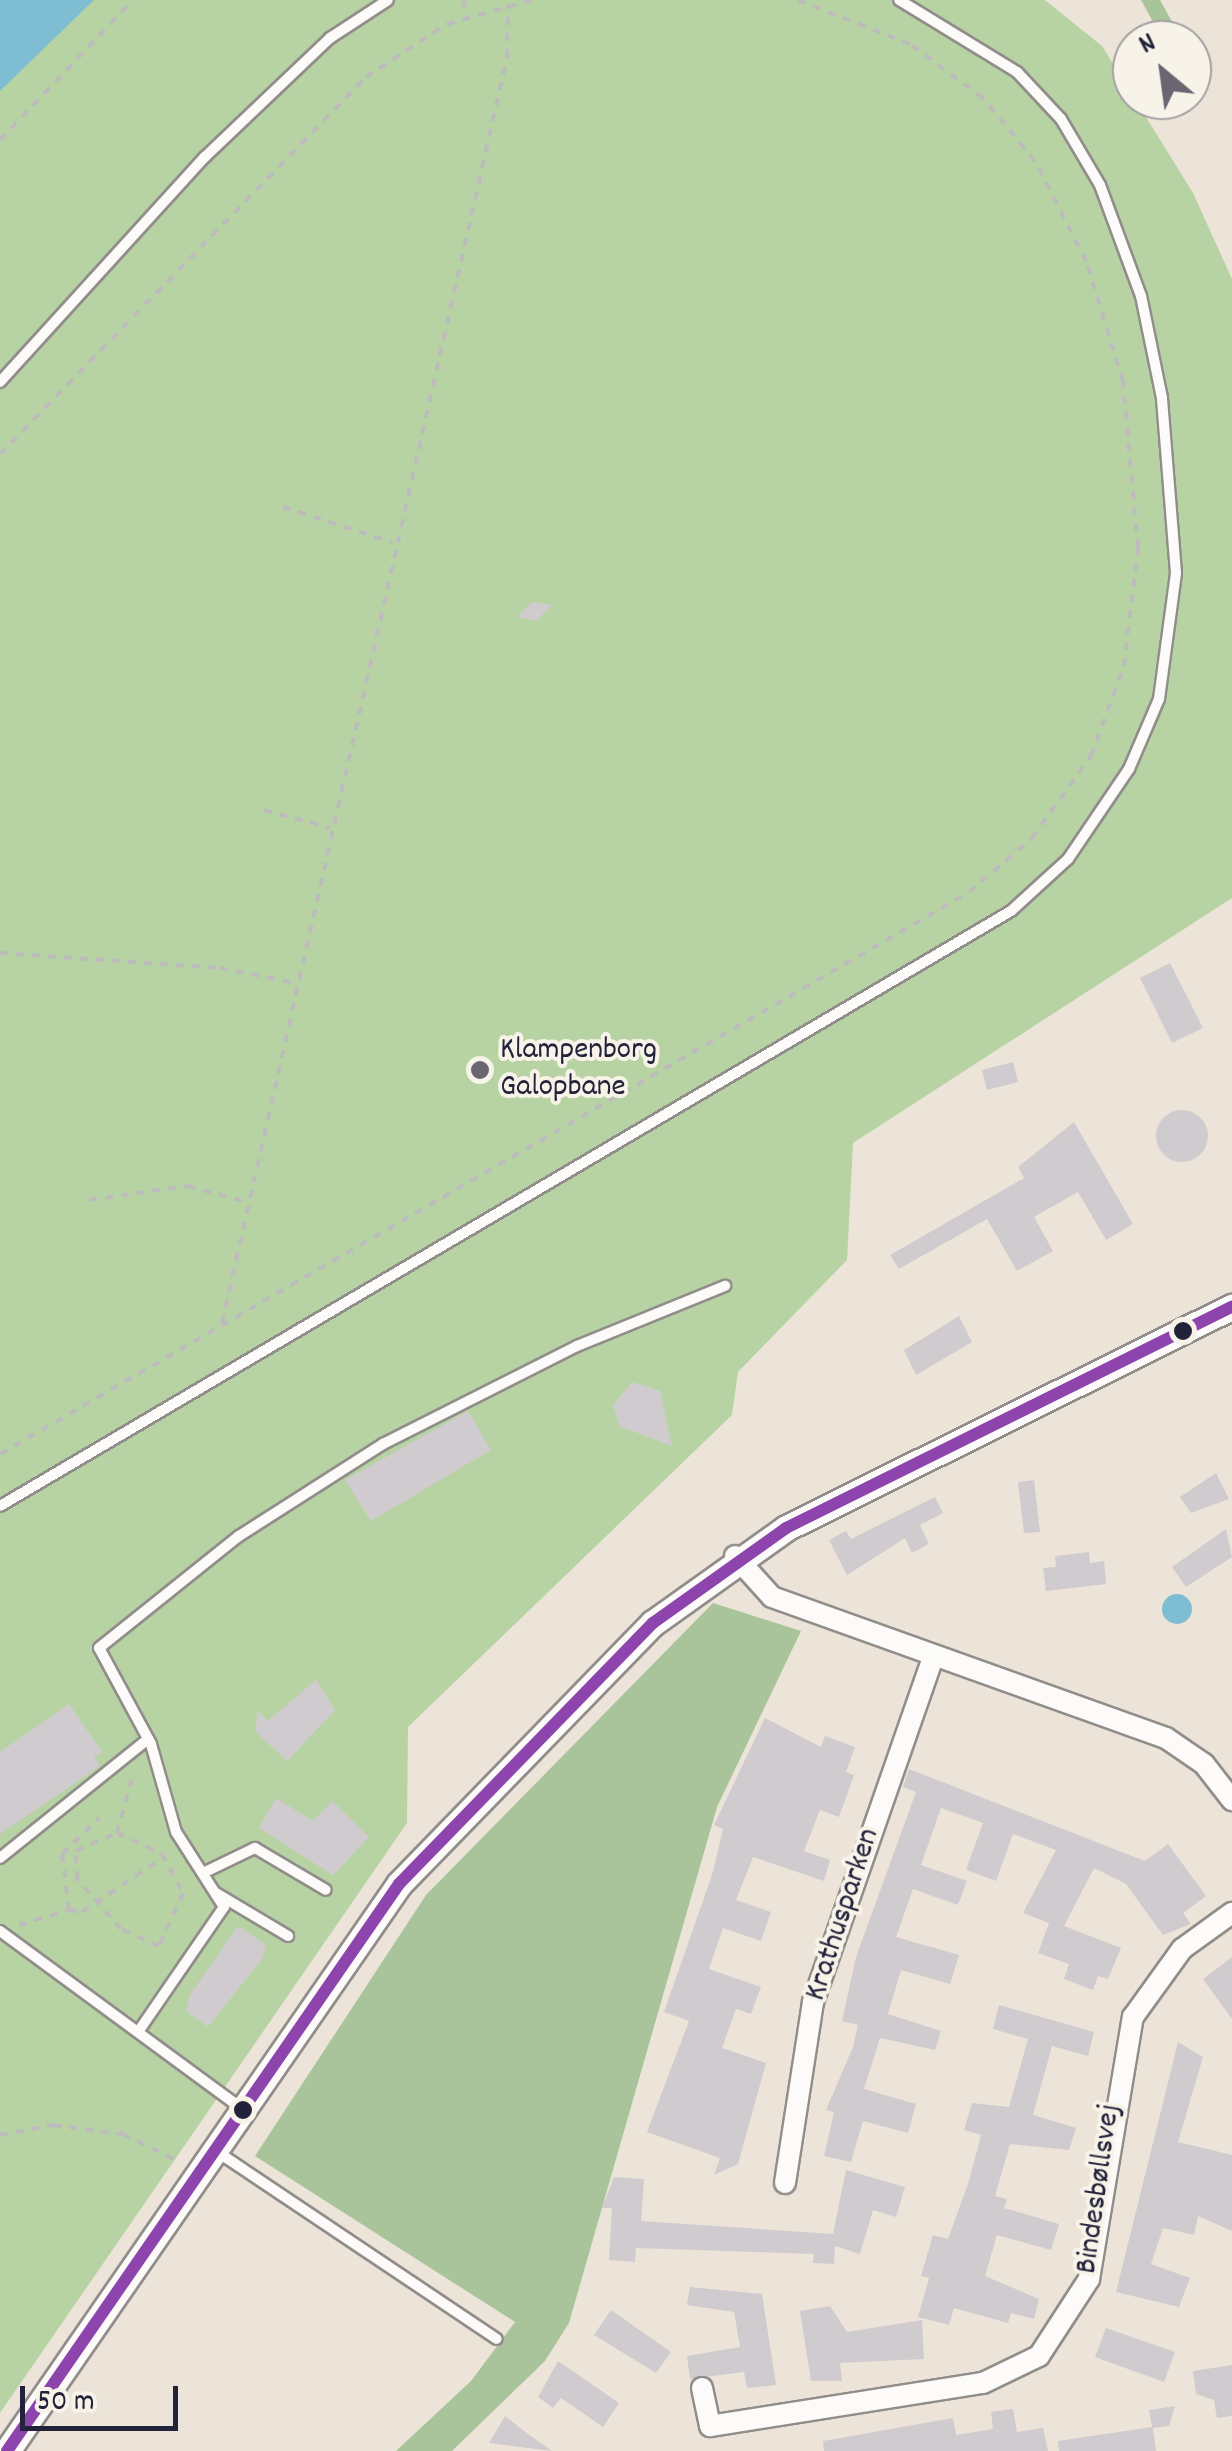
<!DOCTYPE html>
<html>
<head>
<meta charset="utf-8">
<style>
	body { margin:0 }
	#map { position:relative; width:1232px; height:2451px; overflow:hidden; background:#ece4d8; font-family:Dekko,sans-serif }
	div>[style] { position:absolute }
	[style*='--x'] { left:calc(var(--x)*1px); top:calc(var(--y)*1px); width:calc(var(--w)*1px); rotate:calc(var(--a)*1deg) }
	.green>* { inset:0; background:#b8d3a3 }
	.forest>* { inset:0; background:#a9c49a }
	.water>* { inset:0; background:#7fbed2 }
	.round { border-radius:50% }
	.building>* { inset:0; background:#d0cbcf }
	.path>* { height:4px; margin-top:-2px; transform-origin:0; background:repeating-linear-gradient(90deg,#bdbbbc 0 8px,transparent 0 16px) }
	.roads { filter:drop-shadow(2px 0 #918d8a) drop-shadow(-2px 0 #918d8a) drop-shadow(0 2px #918d8a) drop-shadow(0 -2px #918d8a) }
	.service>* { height:10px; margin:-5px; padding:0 5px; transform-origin:5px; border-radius:5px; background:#fcfbf9 }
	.minor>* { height:20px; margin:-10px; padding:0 10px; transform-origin:10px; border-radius:10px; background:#fcfbf9 }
	.tertiary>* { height:25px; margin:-12.5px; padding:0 12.5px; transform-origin:12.5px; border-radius:12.5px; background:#fcfbf9 }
	.bus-1>* { height:12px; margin:-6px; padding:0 6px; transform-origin:6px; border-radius:6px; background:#8e44ad }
	.dots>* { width:28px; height:28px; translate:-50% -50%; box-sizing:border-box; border:5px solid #f7f3e8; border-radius:50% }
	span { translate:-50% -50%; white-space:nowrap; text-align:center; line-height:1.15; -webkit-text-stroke:8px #f7f3e8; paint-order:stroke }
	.poi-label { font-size:32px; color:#22223b }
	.left { translate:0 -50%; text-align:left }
	.street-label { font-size:32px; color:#22223b }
	.north { position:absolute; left:1112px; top:20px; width:100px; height:100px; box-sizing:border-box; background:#f7f3e8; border:2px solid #a29fa3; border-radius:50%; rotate:331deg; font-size:28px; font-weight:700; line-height:40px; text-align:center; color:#22223b }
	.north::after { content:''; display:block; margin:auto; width:35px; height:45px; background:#696672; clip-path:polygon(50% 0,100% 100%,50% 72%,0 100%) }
	.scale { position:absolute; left:20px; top:2386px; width:158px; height:45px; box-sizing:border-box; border:5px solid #22223b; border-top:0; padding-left:12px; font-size:30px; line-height:35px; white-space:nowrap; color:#22223b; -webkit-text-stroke:8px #f7f3e8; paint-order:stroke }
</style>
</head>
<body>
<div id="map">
	<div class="green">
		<div style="clip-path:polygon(0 0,1045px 0,1102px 46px,1193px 193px,1232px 279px,1232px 898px,853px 1143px,847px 1260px,738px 1372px,732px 1415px,408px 1727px,407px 1823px,0 2413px)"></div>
	</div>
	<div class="forest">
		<div style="clip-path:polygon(1141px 0,1160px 0,1182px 40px,1163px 40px)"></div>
		<div style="clip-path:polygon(713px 1603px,801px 1631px,717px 1807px,569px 2323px,545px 2361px,452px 2451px,396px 2451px,471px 2381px,515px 2322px,255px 2156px,426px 1895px)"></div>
	</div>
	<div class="water">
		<div style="clip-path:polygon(0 0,94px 0,0 91px)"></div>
		<div class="round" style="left:1162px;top:1594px;width:30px;height:30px"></div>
	</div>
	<div class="building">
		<div style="clip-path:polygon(532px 602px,552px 605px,536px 621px,517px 617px)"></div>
		<div style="clip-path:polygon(1170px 963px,1203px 1028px,1172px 1043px,1140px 978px)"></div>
		<div style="clip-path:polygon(1013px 1062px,1018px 1082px,987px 1090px,982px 1070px)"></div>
		<div class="round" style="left:1156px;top:1110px;width:52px;height:52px"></div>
		<div style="clip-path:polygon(1074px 1122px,1133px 1224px,1106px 1240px,1078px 1192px,1034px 1217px,1053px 1251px,1017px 1271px,987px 1219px,899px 1269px,890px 1255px,1024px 1178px,1018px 1167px)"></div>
		<div style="clip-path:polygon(959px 1316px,972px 1342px,916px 1375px,904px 1350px)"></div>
		<div style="clip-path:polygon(632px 1382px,660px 1391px,672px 1446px,619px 1426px,613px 1405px)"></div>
		<div style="clip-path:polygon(468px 1411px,491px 1450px,371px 1521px,345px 1480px)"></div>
		<div style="clip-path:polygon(1216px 1473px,1229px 1499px,1191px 1513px,1180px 1497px)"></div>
		<div style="clip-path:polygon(1034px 1480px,1040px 1532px,1024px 1533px,1018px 1482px)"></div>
		<div style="clip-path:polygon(935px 1497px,943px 1513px,920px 1525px,929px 1544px,912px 1553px,905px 1538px,847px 1575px,829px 1540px,846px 1531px,851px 1539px)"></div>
		<div style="clip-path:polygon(1226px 1529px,1232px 1557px,1186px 1587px,1172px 1567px)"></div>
		<div style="clip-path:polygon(1089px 1552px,1090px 1563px,1104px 1561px,1106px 1584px,1046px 1591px,1043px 1568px,1056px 1567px,1055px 1556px)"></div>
		<div style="clip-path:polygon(316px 1680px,335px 1710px,287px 1761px,256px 1732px,257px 1711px,268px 1721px)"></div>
		<div style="clip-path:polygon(69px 1704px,102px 1752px,94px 1757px,100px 1766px,0 1834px,0 1752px)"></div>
		<div style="clip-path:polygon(765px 1718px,821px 1747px,825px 1736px,855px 1747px,846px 1772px,854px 1775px,839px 1817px,820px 1810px,804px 1851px,830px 1860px,824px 1881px,753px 1857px,736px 1900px,771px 1912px,761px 1941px,723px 1928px,709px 1969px,761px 1987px,751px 2014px,736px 2009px,722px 2048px,766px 2063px,738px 2164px,714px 2175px,720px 2158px,647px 2132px,689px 2021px,664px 2012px,712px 1875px,723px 1829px,714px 1825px)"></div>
		<div style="clip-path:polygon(909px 1769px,1145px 1861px,1168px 1844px,1206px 1896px,1183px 1913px,1191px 1924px,1163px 1935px,1126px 1884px,1094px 1868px,1064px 1926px,1121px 1948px,1108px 1979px,1098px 1976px,1093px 1990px,1064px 1979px,1069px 1964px,1038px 1953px,1049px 1923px,1023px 1913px,1056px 1850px,1013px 1834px,996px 1881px,966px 1870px,983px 1823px,941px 1808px,921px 1865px,967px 1881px,958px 1905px,913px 1889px,896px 1937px,959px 1955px,950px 1984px,901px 1970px,888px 2014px,941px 2031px,935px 2050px,880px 2038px,864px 2089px,916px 2104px,908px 2133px,863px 2121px,851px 2162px,824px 2156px,834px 2112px,826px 2110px,853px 2047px,858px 2025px,842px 2021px,856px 1957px,916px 1792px,903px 1787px)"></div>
		<div style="clip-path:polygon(276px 1798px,313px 1821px,332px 1801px,369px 1837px,333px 1875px,259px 1828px)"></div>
		<div style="clip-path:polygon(238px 1926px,266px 1945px,262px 1959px,208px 2027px,186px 2011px,190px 1995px)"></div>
		<div style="clip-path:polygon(1232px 1957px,1232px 2019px,1203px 1979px)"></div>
		<div style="clip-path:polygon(999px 2005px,1094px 2032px,1088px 2056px,1052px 2046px,1033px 2115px,1076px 2128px,1069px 2150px,1010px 2144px,995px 2196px,1007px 2199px,1004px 2208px,1059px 2224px,1051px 2250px,997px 2235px,985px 2276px,1039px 2299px,1034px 2319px,1011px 2313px,1008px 2323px,954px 2308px,949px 2325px,918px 2317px,929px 2278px,921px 2276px,933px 2235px,948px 2239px,969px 2181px,981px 2135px,964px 2130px,972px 2103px,1009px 2107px,1028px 2039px,993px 2029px)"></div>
		<div style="clip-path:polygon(1178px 2042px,1203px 2057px,1178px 2142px,1232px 2155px,1232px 2231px,1198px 2216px,1194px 2235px,1163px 2228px,1151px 2264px,1190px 2278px,1179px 2307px,1116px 2292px)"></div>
		<div style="clip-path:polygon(846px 2170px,905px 2187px,896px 2217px,873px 2210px,860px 2254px,835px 2246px,834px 2264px,813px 2263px,814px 2254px,636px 2248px,635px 2262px,609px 2260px,612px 2208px,602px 2208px,614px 2177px,644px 2179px,641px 2221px,833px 2234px)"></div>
		<div style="clip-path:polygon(690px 2287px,762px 2294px,776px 2385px,747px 2388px,744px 2372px,690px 2379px,687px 2356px,740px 2347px,734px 2312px,687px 2305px)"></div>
		<div style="clip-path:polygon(830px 2306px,847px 2332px,922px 2320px,924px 2359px,840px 2363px,842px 2381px,811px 2381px,800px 2311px)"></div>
		<div style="clip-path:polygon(611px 2310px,671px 2352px,656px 2373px,594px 2335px)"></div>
		<div style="clip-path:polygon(1106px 2328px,1175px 2352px,1164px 2382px,1095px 2357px)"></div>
		<div style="clip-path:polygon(558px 2361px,619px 2403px,603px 2427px,561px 2398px,553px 2408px,538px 2397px)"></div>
		<div style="clip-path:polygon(1232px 2365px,1232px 2416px,1217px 2418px,1214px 2400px,1196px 2394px,1193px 2371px)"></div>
		<div style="clip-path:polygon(1175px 2406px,1169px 2426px,1153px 2428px,1156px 2451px,1059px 2451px,1058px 2441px,1152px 2427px,1149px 2410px)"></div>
		<div style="clip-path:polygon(1013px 2409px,1017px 2432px,1043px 2428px,1048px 2451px,824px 2451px,823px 2441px,953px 2418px,956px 2435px,993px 2429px,991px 2412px)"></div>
		<div style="clip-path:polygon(505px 2416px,524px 2431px,552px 2451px,489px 2443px)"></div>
	</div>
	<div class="path">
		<div style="--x:463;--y:0;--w:18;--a:74"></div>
		<div style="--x:0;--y:140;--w:193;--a:-46.5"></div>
		<div style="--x:0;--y:454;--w:525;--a:-45.85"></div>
		<div style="--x:366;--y:77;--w:97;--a:-33.2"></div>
		<div style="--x:447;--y:24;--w:88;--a:-15.8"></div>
		<div style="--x:283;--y:507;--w:114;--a:17.8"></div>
		<div style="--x:264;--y:810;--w:68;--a:15.3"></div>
		<div style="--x:0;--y:953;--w:221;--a:3.9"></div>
		<div style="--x:220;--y:968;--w:77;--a:11.2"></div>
		<div style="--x:89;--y:1200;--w:100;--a:-8"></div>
		<div style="--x:188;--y:1186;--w:60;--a:15.4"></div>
		<div style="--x:222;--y:1323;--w:1298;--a:-77.31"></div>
		<div style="--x:507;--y:57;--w:52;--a:-88.9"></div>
		<div style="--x:0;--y:1454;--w:1120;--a:-30.11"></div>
		<div style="--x:969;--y:892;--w:83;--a:-40.6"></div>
		<div style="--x:1032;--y:838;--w:101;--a:-54.3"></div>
		<div style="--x:1091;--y:756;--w:96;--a:-69.9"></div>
		<div style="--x:1124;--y:666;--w:120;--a:-83.3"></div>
		<div style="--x:1138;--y:547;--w:167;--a:-95.2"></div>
		<div style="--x:1123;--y:381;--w:126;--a:-107.1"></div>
		<div style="--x:1086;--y:261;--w:112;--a:-117"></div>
		<div style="--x:1035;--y:161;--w:82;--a:-129.5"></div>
		<div style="--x:983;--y:98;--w:91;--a:-143.5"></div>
		<div style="--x:910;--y:44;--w:120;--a:-158.6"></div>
		<div style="--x:117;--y:1833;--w:50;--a:25"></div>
		<div style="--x:162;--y:1854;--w:44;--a:61.7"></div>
		<div style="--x:183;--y:1893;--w:58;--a:114.4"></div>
		<div style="--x:159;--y:1946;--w:42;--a:-155.9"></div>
		<div style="--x:121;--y:1929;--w:67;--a:-131.3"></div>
		<div style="--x:77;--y:1879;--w:28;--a:-92"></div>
		<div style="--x:76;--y:1851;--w:45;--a:-23.7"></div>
		<div style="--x:117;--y:1833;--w:64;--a:-74.7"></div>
		<div style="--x:69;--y:1910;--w:13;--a:9"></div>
		<div style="--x:82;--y:1912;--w:99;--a:-33.9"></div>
		<div style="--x:19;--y:1925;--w:52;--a:-16.7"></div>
		<div style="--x:69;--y:1910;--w:56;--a:-97.1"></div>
		<div style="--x:62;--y:1854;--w:52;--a:-44.2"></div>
		<div style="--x:0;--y:2135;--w:54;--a:-10.7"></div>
		<div style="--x:53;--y:2125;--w:71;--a:7.3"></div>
		<div style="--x:123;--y:2134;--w:61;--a:26.1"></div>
	</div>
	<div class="roads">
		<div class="service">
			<div style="--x:0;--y:382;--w:304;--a:-47.7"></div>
			<div style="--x:205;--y:157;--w:173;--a:-43.6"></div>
			<div style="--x:330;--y:38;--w:69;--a:-33.2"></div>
			<div style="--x:0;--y:1506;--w:1173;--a:-30.48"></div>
			<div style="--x:1011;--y:911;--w:77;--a:-42.4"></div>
			<div style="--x:1068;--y:859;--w:109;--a:-55.9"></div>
			<div style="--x:1129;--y:769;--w:76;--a:-66.8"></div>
			<div style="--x:1159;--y:699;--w:127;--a:-82.3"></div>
			<div style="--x:1176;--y:573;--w:176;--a:-94.6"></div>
			<div style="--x:1162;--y:398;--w:104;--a:-101.6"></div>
			<div style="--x:1141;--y:296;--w:118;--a:-110.3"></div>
			<div style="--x:1100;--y:185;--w:77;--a:-120.6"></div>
			<div style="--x:1061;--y:119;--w:64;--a:-133.1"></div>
			<div style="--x:1017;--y:72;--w:138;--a:-148.6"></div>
			<div style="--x:0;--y:1858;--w:190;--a:-38.8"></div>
			<div style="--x:203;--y:1873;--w:58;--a:-25.7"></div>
			<div style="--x:255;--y:1848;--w:82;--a:30.6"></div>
			<div style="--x:216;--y:1893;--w:84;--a:30.8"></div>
			<div style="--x:0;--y:1931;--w:300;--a:36.3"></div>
			<div style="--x:138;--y:2032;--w:152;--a:-55.5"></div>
			<div style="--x:224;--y:1907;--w:89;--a:-122.6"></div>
			<div style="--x:176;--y:1832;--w:91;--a:-105.9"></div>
			<div style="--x:151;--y:1744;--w:109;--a:-118.4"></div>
			<div style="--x:99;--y:1648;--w:179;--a:-38.7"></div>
			<div style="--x:239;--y:1536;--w:171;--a:-32.6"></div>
			<div style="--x:383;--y:1444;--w:217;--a:-26.8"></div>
			<div style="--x:577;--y:1346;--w:160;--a:-22.1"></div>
			<div style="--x:219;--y:2153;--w:334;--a:33.8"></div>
		</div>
		<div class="minor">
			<div style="--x:735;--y:1556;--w:55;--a:47.9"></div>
			<div style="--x:772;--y:1597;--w:418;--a:19.7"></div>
			<div style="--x:1166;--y:1738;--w:46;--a:34.4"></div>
			<div style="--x:1204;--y:1764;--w:46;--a:52.1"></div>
			<div style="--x:785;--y:2183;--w:183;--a:-81.2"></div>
			<div style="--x:813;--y:2002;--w:367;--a:-70.8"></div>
			<div style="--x:702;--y:2388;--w:39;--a:78"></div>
			<div style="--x:710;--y:2426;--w:276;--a:-9"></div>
			<div style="--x:983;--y:2383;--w:62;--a:-25.7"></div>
			<div style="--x:1039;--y:2356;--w:92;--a:-57"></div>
			<div style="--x:1089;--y:2279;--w:266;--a:-80.5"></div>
			<div style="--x:1133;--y:2017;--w:84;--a:-54.2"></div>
			<div style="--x:1182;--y:1949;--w:62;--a:-35.8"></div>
		</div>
		<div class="tertiary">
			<div style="--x:7;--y:2451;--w:689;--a:-55.34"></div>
			<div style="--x:399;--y:1884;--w:364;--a:-45.8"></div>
			<div style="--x:653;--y:1623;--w:163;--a:-35.5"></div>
			<div style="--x:786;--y:1528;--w:498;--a:-26.4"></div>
		</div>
	</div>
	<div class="bus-1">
		<div style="--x:7;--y:2451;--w:689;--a:-55.34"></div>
		<div style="--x:399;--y:1884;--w:364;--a:-45.8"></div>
		<div style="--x:653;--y:1623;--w:163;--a:-35.5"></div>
		<div style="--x:786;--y:1528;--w:498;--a:-26.4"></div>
	</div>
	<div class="dots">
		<div style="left:480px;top:1070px;background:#696672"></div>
		<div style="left:1183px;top:1331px;background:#22223b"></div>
		<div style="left:243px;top:2110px;background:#22223b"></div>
	</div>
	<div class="poi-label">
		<span class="left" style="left:500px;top:1070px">Klampenborg<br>Galopbane</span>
	</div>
	<div class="street-label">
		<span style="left:844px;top:1915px;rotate:-72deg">Krathusparken</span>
		<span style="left:1100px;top:2189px;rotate:-82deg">Bindesbøllsvej</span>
	</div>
	<div class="north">N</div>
	<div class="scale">50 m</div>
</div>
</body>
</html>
